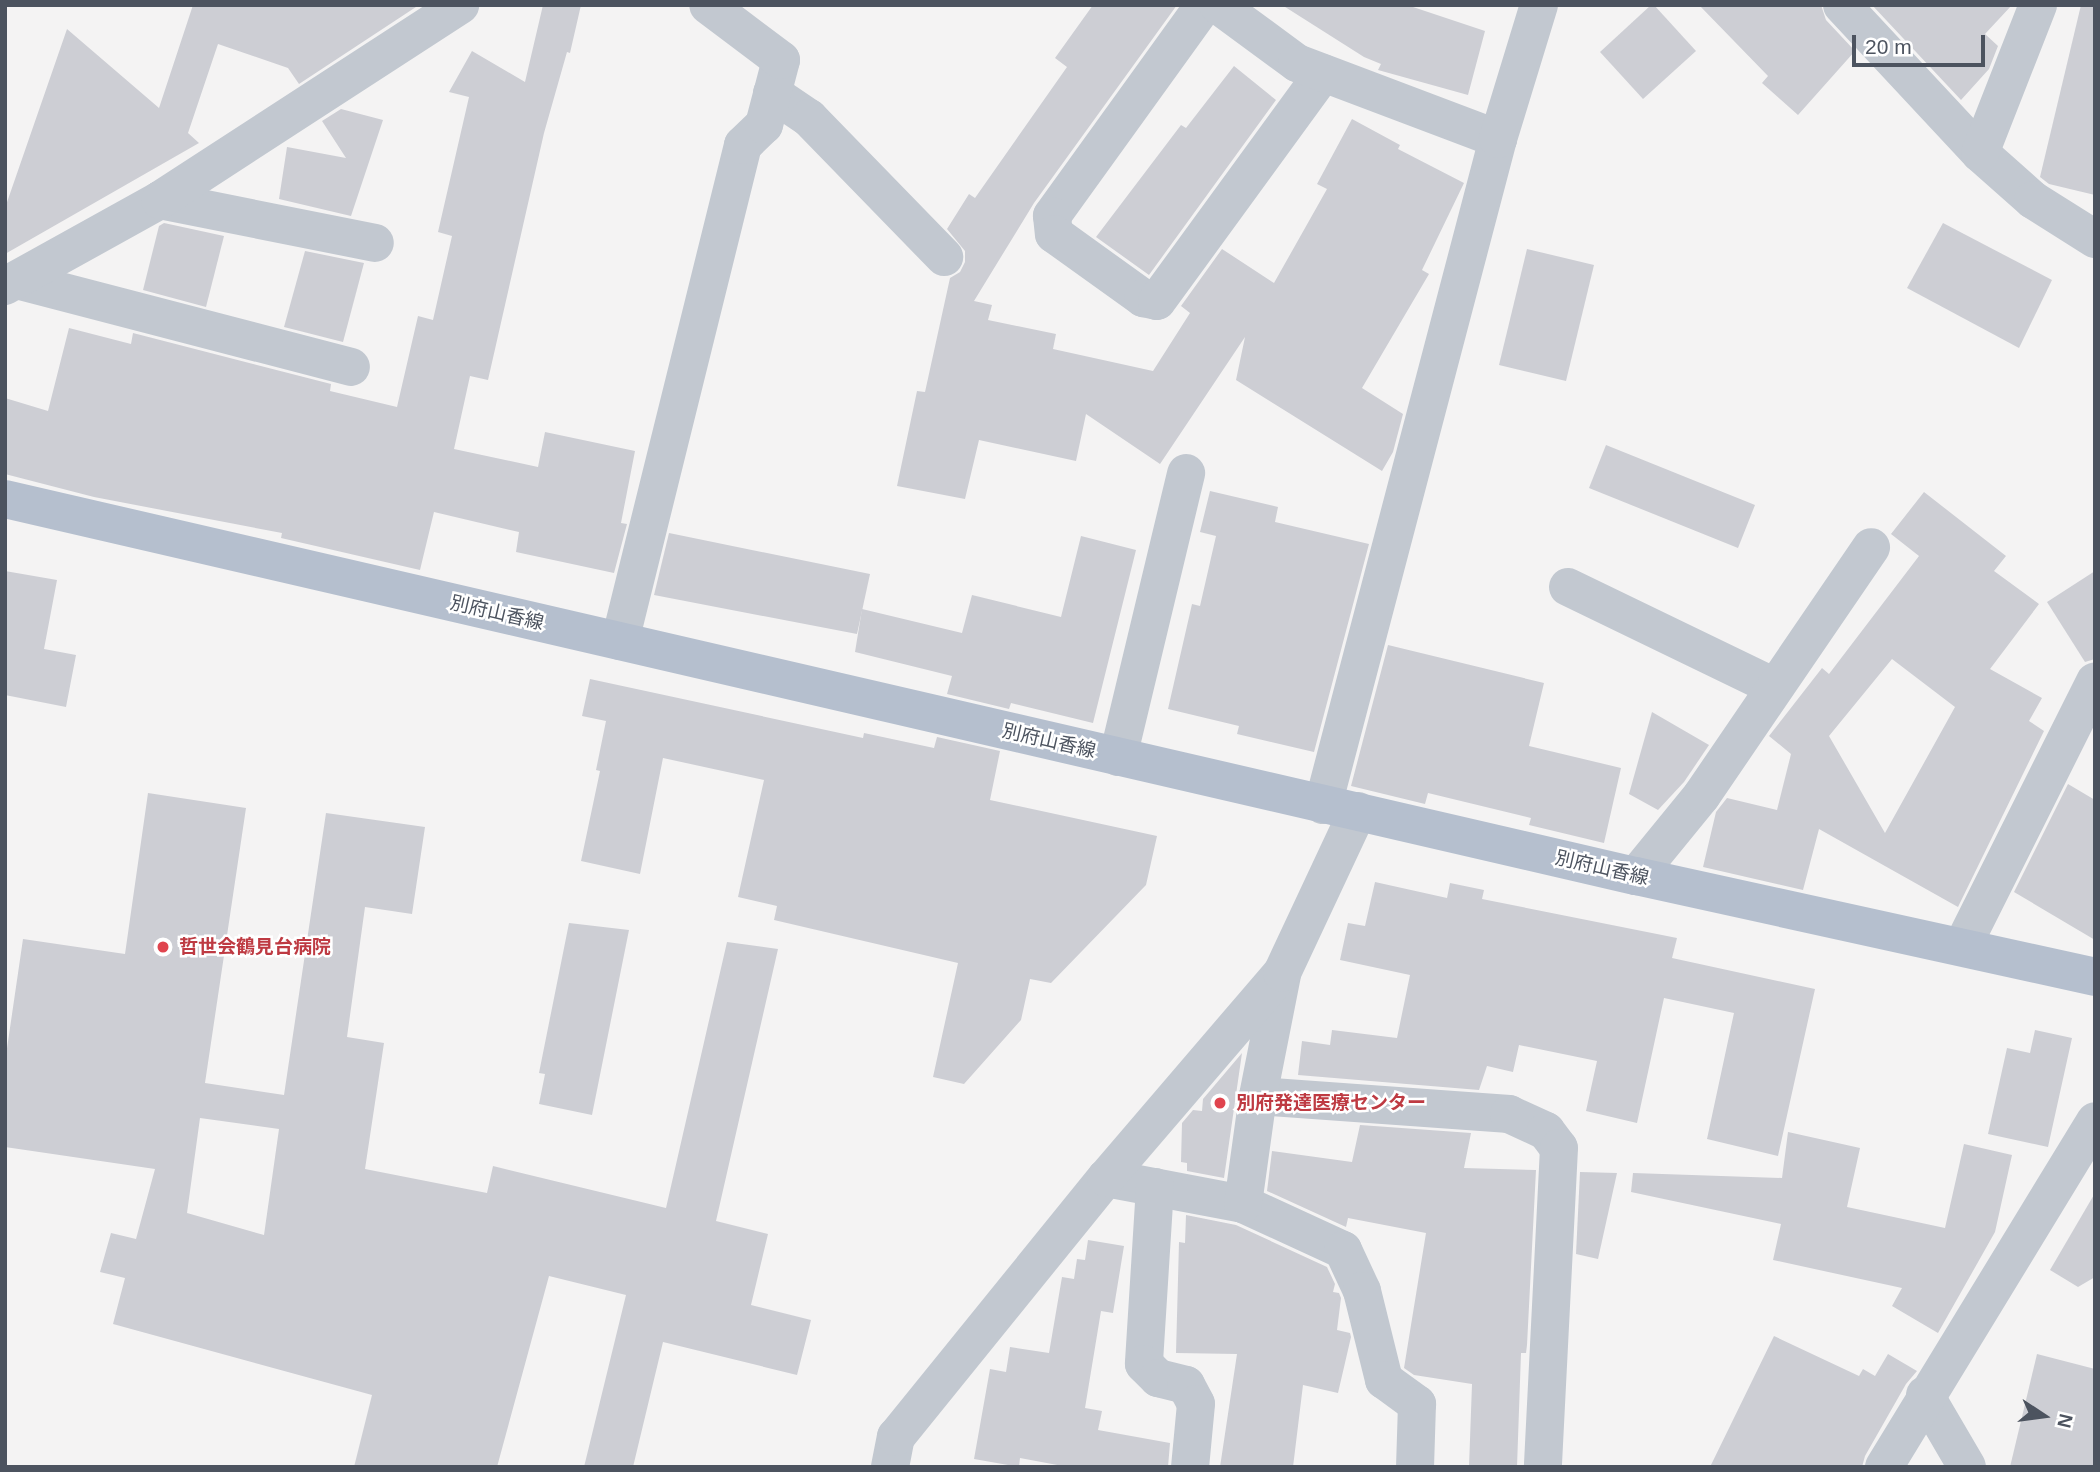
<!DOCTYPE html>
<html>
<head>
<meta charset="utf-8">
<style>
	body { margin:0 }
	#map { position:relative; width:2100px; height:1472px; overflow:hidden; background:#f4f3f3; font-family:Arial,"Noto Sans JP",sans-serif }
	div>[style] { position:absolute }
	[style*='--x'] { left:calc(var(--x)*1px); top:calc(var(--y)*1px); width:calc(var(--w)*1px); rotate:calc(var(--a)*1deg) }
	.building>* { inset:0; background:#cdced4 }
	.minor>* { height:38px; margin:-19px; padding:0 19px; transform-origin:19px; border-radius:19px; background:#c2c8d0 }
	.major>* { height:38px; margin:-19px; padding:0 19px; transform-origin:19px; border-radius:19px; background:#b5bfce }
	.dots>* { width:19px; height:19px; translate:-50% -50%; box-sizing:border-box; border:4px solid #fff; border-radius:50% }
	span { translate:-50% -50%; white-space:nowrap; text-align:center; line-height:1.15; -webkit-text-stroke:5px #fff; paint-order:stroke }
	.street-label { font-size:19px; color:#4c535f }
	.health-label { font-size:19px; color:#be3a42; font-weight:700 }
	.left { translate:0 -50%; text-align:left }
	.frame { position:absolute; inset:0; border:7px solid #4c535f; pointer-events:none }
	.north { position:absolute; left:2009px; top:1381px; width:70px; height:70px; -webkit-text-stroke:5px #fff; paint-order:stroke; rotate:103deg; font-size:19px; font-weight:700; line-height:28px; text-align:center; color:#4c535f }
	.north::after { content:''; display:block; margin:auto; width:24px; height:32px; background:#4c535f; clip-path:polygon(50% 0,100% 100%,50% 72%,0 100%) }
	.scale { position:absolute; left:1852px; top:35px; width:133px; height:32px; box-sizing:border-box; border:4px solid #4c535f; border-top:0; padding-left:9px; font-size:21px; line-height:24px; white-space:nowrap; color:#4c535f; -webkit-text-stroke:5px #fff; paint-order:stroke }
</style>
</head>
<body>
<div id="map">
	<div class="building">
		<div style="clip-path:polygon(193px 5px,419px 5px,299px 84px,288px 68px,218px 44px,188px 133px,199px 143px,5px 254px,5px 208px,67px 29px,159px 108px)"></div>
		<div style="clip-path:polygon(543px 5px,581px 5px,570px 53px,567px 52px,544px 133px,488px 380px,470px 376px,454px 449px,538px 467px,545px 432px,635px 451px,621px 523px,627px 524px,614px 573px,516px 552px,519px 532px,434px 512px,420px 570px,281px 538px,282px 533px,94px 497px,5px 474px,5px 398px,48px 411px,69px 328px,131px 344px,133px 333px,331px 384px,330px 391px,397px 407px,418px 316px,433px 320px,452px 236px,438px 232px,469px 97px,449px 92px,472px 51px,525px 82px)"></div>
		<div style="clip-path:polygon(1093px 5px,1177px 5px,1034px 203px,974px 301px,992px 305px,988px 320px,1056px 334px,1053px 349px,1153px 371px,1190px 313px,1181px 306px,1222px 249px,1274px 283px,1327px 189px,1317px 184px,1352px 119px,1400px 145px,1398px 149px,1464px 183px,1422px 270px,1429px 274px,1362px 388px,1403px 414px,1393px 452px,1382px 471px,1236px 380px,1245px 337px,1160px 464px,1086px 414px,1076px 461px,979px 440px,965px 499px,897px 486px,917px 391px,925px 392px,950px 278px,960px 272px,965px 262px,965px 251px,947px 229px,969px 194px,975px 198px,1067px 67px,1055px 58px)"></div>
		<div style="clip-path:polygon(1282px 5px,1407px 5px,1485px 31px,1468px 95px,1378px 70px,1381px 64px,1364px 57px)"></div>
		<div style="clip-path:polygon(1651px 5px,1654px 5px,1696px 51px,1643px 99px,1600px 52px)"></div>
		<div style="clip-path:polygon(1699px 5px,1821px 5px,1826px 20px,1855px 51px,1798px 115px,1762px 83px,1768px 76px)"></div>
		<div style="clip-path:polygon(1872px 5px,2012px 5px,1985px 34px,1998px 46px,1989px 69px,1961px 100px)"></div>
		<div style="clip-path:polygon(2081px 5px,2095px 5px,2095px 195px,2049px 184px,2040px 177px)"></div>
		<div style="clip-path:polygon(1234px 66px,1276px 100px,1149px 275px,1096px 237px,1181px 125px,1186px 128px)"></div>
		<div style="clip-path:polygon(341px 109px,383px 120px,351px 216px,279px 199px,287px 147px,346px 158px,322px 121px)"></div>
		<div style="clip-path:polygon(164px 223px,224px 236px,206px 307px,143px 290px,159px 226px)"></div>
		<div style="clip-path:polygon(1943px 223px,2052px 280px,2019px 348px,1907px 288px)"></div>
		<div style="clip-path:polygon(1527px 249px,1594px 265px,1566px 381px,1499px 365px)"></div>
		<div style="clip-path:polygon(305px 251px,364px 263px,343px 342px,284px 327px)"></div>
		<div style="clip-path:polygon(1606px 445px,1755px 505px,1738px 548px,1589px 488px)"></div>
		<div style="clip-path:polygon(1210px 491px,1278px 507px,1275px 522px,1369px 544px,1314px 752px,1237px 734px,1239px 726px,1168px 709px,1192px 604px,1200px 606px,1216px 536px,1200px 532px)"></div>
		<div style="clip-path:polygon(evenodd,1924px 492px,2006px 556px,1994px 571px,2039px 604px,1990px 669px,2042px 698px,2029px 721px,2044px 731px,1958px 907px,1819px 829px,1803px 890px,1703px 867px,1716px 812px,1727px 798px,1777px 810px,1791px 754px,1769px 736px,1822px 668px,1829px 674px,1919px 556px,1891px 534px,1924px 492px,1892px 659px,1955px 707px,1885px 833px,1829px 736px,1892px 659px)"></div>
		<div style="clip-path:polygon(669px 533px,870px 574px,857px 634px,654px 595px)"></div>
		<div style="clip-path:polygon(1081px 536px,1136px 550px,1093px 723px,1011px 703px,1009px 709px,947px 694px,952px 676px,855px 652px,862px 609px,962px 633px,972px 595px,1061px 617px)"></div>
		<div style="clip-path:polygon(5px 571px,57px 580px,44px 649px,76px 655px,66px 707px,5px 695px)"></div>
		<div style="clip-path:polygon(2095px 571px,2095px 659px,2085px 662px,2047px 602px)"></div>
		<div style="clip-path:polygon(1388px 645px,1544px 683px,1529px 746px,1621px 768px,1604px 843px,1529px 825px,1531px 818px,1428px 793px,1425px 804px,1351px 786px)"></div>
		<div style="clip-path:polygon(590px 679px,863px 738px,864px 733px,934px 748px,937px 737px,1000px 751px,990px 800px,1157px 836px,1146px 885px,1051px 983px,1030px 979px,1021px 1020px,964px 1084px,933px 1077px,958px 963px,774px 920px,777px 906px,738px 897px,764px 780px,663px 758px,640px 874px,581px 861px,600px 771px,596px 770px,606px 721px,582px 716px)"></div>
		<div style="clip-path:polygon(1652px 712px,1709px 745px,1684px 782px,1658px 810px,1629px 794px)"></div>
		<div style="clip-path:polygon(2068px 784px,2095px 800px,2095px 940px,2014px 892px)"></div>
		<div style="clip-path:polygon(evenodd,148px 793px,246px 808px,205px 1083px,284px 1095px,326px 813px,425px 827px,412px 914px,365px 907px,347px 1037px,384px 1043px,365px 1169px,487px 1193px,493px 1166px,666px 1208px,727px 942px,778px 949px,716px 1221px,768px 1234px,751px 1305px,811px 1320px,797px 1375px,663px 1342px,633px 1467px,584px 1467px,626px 1295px,549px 1276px,497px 1467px,354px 1467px,372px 1395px,113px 1324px,125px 1278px,100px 1272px,111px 1233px,136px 1239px,155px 1169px,5px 1147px,5px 1062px,23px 939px,125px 954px,148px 793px,200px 1118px,279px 1129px,264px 1235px,187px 1213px,200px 1118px)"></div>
		<div style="clip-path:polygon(1375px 882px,1447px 898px,1450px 883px,1484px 890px,1482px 899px,1677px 938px,1672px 958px,1815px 989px,1778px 1156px,1707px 1139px,1734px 1013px,1664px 998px,1637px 1123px,1586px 1111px,1597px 1061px,1519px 1045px,1513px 1072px,1487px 1066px,1479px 1090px,1298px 1075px,1302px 1041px,1330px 1045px,1332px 1030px,1397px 1038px,1410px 975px,1340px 960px,1348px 923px,1365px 926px)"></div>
		<div style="clip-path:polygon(569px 923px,629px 930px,592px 1115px,539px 1104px,545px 1074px,539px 1073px)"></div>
		<div style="clip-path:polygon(2035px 1030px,2072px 1038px,2048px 1147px,1988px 1134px,2007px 1048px,2030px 1053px)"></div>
		<div style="clip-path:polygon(1242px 1053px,1224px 1178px,1187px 1171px,1187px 1163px,1181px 1162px,1182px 1123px,1193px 1110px,1202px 1111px,1203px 1099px)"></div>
		<div style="clip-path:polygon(1360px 1125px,1471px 1133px,1464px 1168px,1536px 1170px,1527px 1345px,1526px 1353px,1521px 1353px,1517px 1467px,1469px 1467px,1472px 1384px,1414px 1375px,1404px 1368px,1426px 1233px,1348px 1218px,1346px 1227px,1267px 1191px,1272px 1151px,1352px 1162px)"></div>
		<div style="clip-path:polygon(1788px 1132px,1860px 1148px,1847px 1207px,1945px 1228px,1964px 1144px,2012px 1155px,1995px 1232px,1938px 1333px,1892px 1306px,1902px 1288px,1773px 1260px,1781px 1224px,1631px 1192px,1633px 1173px,1782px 1178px)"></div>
		<div style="clip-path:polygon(1580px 1172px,1617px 1173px,1598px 1259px,1576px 1254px)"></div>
		<div style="clip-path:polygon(2095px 1193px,2095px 1277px,2078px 1287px,2050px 1270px)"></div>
		<div style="clip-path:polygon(1186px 1215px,1236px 1225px,1327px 1267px,1335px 1284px,1333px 1292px,1339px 1293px,1341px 1298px,1337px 1330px,1350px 1333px,1351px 1337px,1338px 1393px,1303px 1385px,1293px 1467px,1220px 1467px,1237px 1354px,1176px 1353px,1179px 1242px,1185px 1243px)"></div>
		<div style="clip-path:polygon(1088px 1240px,1124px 1246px,1113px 1313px,1101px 1311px,1085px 1408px,1102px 1411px,1098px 1430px,1170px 1443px,1168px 1467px,1068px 1467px,1020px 1458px,1019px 1467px,974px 1459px,990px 1369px,1006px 1372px,1010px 1347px,1049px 1353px,1062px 1277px,1074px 1279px,1077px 1259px,1085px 1260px)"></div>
		<div style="clip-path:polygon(1774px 1336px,1859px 1376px,1863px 1369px,1875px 1376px,1888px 1354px,1917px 1371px,1906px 1384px,1865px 1456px,1862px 1467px,1710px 1467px)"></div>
		<div style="clip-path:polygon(2037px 1354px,2095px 1369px,2095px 1467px,2010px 1467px)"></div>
	</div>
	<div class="minor">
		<div style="--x:1204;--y:5;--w:260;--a:125.8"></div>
		<div style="--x:1052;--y:216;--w:18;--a:84"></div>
		<div style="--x:1054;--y:234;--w:110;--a:35.7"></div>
		<div style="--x:1143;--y:298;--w:14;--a:12"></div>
		<div style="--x:1157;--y:301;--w:282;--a:-53.9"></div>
		<div style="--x:1218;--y:5;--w:98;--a:36.3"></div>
		<div style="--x:1297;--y:63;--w:215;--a:20.7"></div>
		<div style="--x:1842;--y:5;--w:202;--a:47"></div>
		<div style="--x:1980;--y:153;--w:71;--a:41.6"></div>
		<div style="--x:2033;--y:200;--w:73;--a:32.2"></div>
		<div style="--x:772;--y:93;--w:45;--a:34"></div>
		<div style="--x:809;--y:118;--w:194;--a:45.8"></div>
		<div style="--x:1980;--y:153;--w:159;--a:-68.6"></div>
		<div style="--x:160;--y:200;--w:219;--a:11.3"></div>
		<div style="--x:17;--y:280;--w:345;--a:14.6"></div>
		<div style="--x:5;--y:286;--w:177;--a:-29"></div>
		<div style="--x:160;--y:200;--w:358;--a:-33"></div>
		<div style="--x:1568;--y:587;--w:230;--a:25.8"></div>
		<div style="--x:620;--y:641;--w:511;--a:-76.07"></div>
		<div style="--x:743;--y:145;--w:29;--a:-44"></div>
		<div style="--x:764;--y:125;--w:67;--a:-75.3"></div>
		<div style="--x:781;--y:60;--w:91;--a:-143"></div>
		<div style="--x:1118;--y:757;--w:292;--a:-76.5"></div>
		<div style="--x:1323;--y:805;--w:689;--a:-75.28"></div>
		<div style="--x:1498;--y:139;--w:140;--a:-73"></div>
		<div style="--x:1636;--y:876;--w:104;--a:-50.8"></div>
		<div style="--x:1702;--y:795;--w:300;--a:-55.7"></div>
		<div style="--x:1962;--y:947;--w:297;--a:-63.4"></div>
		<div style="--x:1258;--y:1096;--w:252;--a:4.1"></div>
		<div style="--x:1509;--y:1114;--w:41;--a:24.7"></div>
		<div style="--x:1546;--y:1131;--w:21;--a:53"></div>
		<div style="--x:1559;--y:1148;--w:319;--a:92.9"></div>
		<div style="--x:1106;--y:1178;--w:139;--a:10.7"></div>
		<div style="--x:1243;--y:1204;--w:110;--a:24.7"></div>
		<div style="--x:1343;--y:1250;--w:45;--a:65.1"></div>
		<div style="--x:1362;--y:1291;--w:92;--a:76.1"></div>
		<div style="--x:1384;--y:1380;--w:41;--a:36"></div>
		<div style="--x:1417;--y:1404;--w:63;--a:91.8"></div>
		<div style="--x:1155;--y:1187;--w:177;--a:93.6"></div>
		<div style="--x:1144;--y:1364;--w:20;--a:45"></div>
		<div style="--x:1158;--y:1378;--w:29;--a:14"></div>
		<div style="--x:1186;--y:1385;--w:21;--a:62"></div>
		<div style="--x:1196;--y:1404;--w:63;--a:95.4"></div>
		<div style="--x:1243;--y:1204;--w:109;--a:-82.1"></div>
		<div style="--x:1258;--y:1096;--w:123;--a:-78.8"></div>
		<div style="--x:1925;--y:1395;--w:83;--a:59.7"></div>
		<div style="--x:890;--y:1467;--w:31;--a:-79"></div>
		<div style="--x:896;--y:1437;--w:333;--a:-51"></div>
		<div style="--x:1106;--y:1178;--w:270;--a:-49.4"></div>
		<div style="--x:1282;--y:973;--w:179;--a:-64.9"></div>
		<div style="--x:1884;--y:1467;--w:405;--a:-58.6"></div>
	</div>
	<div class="major">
		<div style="--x:5;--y:499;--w:1674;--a:13.02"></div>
		<div style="--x:1636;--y:876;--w:470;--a:12.4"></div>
	</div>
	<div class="dots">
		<div style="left:163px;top:947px;background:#e0444e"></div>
		<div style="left:1220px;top:1103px;background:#e0444e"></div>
	</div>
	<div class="street-label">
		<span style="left:497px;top:613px;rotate:13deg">別府山香線</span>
		<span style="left:1049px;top:741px;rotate:13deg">別府山香線</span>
		<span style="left:1602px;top:868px;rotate:13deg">別府山香線</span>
	</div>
	<div class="health-label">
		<span class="left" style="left:179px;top:947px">哲世会鶴見台病院</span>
		<span class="left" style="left:1236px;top:1103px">別府発達医療センター</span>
	</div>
	<div class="frame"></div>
	<div class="north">N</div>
	<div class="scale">20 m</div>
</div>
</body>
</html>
